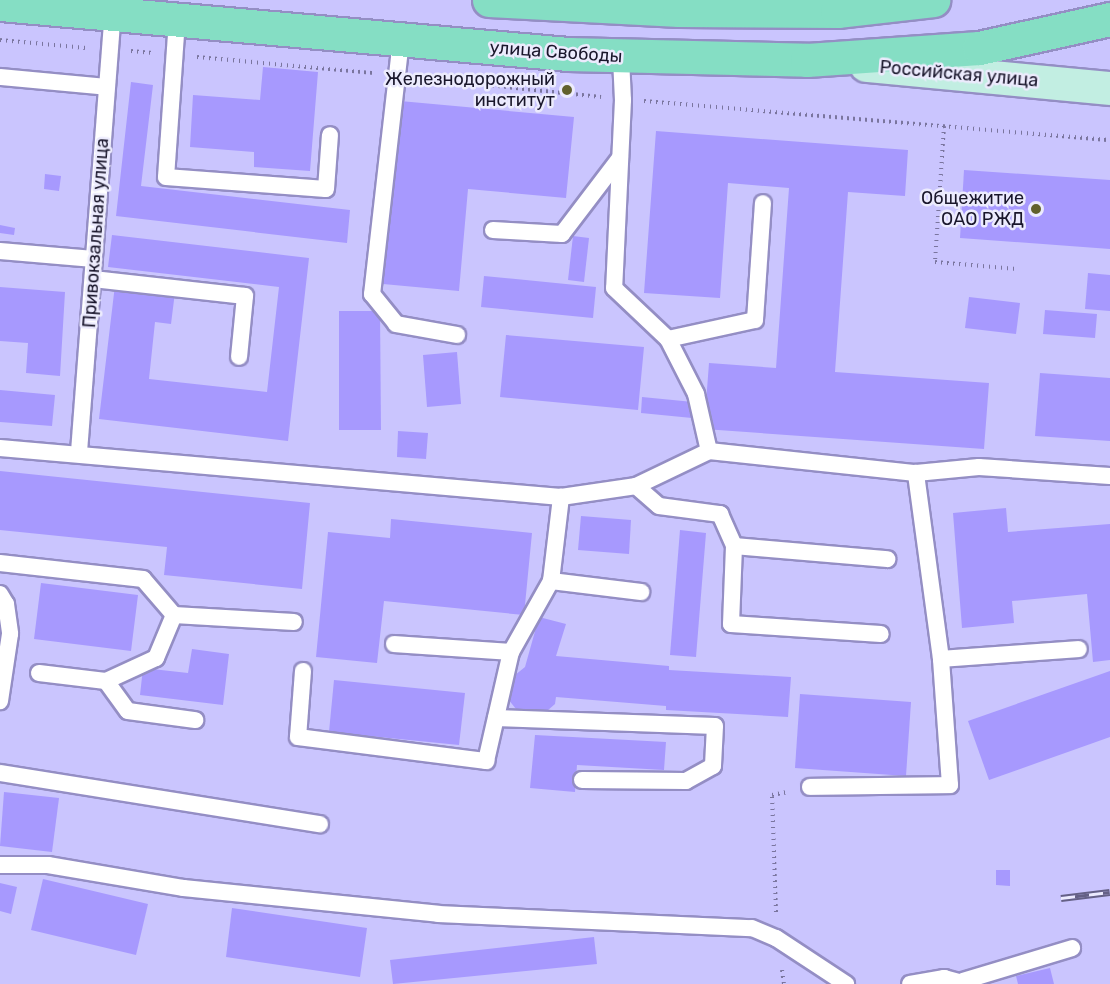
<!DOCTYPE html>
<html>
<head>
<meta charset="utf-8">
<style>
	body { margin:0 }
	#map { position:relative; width:1110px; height:984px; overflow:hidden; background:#cac5fe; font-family:Rubik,sans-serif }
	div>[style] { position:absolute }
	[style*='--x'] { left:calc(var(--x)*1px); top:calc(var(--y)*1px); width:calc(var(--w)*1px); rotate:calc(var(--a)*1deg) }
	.building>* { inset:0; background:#a799fe }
	.path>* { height:4px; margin-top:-2px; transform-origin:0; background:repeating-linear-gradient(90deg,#7a759e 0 1.5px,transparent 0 6px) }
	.roads { filter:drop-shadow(2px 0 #948ec4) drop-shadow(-2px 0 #948ec4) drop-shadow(0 2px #948ec4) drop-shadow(0 -2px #948ec4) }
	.service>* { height:16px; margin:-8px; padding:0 8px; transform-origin:8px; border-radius:8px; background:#fff }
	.secondary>* { height:33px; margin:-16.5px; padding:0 16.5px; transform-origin:16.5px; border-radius:16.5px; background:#c2eee2 }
	.primary>* { height:33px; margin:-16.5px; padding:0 16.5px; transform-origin:16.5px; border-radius:16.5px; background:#85dec4 }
	.rail>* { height:7px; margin-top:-3.5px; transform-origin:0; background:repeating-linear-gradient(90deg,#ecebfd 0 14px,#656186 0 28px); box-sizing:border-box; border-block:2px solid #656186 }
	.dots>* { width:16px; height:16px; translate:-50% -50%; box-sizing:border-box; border:3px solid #ecebfd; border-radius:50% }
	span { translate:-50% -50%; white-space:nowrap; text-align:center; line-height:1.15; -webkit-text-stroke:5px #ecebfd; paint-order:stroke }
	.street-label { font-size:18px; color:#19162b }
	.poi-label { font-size:18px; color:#19162b }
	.right { translate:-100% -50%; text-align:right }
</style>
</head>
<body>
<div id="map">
	<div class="building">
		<div style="clip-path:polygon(263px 67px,318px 72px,310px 171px,254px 167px,254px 152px,190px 147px,193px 95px,260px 100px)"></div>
		<div style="clip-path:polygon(131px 82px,153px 85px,141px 186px,350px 210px,347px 243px,116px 216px)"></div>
		<div style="clip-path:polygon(400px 101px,574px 117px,566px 198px,468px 189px,459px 291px,383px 284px)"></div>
		<div style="clip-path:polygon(656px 131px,908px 150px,905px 196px,848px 192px,835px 372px,989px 383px,984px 449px,704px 429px,709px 363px,776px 368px,789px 188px,728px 183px,720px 298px,644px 293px)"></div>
		<div style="clip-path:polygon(964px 170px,1110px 180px,1110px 249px,960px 238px)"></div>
		<div style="clip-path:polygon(45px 174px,61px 176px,59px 191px,44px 189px)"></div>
		<div style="clip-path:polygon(0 225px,15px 228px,14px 235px,0 233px)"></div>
		<div style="clip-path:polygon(112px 235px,309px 258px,288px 441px,99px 419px,115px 285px,175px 292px,171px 324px,155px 322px,149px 379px,267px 392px,279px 287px,108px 267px)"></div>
		<div style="clip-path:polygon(573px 236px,589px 238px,584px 282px,568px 280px)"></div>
		<div style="clip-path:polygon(1088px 273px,1110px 275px,1110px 311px,1085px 309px)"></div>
		<div style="clip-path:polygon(484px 276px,596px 287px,593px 318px,481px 307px)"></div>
		<div style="clip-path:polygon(0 287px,65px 292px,60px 376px,26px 373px,28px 343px,0 341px)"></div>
		<div style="clip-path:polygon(969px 297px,1020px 303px,1016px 334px,965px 328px)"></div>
		<div style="clip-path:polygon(1045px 310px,1097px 314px,1095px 338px,1043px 334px)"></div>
		<div style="clip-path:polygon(339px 311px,380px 311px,381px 430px,339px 430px)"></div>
		<div style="clip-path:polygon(506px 335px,644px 347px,638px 410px,500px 397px)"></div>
		<div style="clip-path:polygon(457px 352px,461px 404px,427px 407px,423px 355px)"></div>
		<div style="clip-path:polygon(1040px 373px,1110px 378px,1110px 441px,1035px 436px)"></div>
		<div style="clip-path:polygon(0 390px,55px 395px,52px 426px,0 422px)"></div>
		<div style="clip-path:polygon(642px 397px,693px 402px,692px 418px,641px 413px)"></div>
		<div style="clip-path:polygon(398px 431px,428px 433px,426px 459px,397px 457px)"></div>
		<div style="clip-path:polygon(0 471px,310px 503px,302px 589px,164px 575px,167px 547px,0 530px)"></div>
		<div style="clip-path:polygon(1006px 508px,1008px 532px,1110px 524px,1110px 660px,1093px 662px,1087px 594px,1012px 601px,1014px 623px,962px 628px,953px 513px)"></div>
		<div style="clip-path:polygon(581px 516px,631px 520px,629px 554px,578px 550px)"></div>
		<div style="clip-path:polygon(391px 519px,532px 533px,524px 615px,384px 601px,377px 663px,316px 657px,328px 532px,390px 538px)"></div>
		<div style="clip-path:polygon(680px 530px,706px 533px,696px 657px,670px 655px)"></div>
		<div style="clip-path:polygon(41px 583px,138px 595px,131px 651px,34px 639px)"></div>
		<div style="clip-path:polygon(539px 617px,566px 624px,556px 656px,669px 666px,669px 670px,791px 677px,788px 717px,666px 710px,666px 706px,556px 697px,555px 704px,540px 717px,520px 714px,508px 699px,510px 679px,525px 667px)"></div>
		<div style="clip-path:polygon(192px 649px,229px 654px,223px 705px,140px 695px,143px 668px,188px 673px)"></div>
		<div style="clip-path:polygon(1110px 671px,1110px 737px,989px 780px,968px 721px)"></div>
		<div style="clip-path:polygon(334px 680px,465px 693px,459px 745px,329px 732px)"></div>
		<div style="clip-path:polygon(800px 694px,911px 702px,906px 776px,795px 768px)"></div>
		<div style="clip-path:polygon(535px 735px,666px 742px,664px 770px,577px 765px,575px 792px,530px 788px)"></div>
		<div style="clip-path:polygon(4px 792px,59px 798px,52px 852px,0 846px)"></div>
		<div style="clip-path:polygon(996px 870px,1010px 870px,1010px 886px,996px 885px)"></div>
		<div style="clip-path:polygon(43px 879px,148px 904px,136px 955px,31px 930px)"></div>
		<div style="clip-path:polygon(0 883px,17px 887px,11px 914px,0 911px)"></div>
		<div style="clip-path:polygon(232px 908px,367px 928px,360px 977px,226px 957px)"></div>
		<div style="clip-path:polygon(594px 937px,597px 964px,393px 984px,390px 960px)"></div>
		<div style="clip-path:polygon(1050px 968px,1054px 984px,1018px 984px,1016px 976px)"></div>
	</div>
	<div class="path">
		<div style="--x:0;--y:40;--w:87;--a:5.3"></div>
		<div style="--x:131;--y:51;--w:22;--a:5"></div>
		<div style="--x:197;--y:57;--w:178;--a:5.2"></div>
		<div style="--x:421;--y:78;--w:181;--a:6"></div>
		<div style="--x:644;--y:101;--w:468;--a:4.8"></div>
		<div style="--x:944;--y:126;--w:136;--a:93.8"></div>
		<div style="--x:935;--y:262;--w:82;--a:4.9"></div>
		<div style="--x:776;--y:912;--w:117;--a:-92"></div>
		<div style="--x:772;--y:795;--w:16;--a:-11"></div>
		<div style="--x:782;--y:970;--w:14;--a:82"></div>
	</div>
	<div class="roads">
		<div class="service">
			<div style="--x:177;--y:20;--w:157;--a:94"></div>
			<div style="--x:166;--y:177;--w:160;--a:4.3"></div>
			<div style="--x:326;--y:189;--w:54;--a:-85.8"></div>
			<div style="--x:401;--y:40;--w:256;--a:96.5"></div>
			<div style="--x:372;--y:294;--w:38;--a:51"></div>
			<div style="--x:396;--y:324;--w:62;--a:10.2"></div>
			<div style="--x:621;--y:58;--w:42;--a:87.3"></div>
			<div style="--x:623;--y:100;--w:188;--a:92.7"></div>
			<div style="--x:614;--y:288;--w:74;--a:43.4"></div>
			<div style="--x:668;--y:339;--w:62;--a:63"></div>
			<div style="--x:696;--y:394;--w:58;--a:77.2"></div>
			<div style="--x:0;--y:77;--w:107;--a:5.3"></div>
			<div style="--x:493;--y:230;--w:69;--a:3.3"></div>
			<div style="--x:562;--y:234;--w:96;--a:-52.7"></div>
			<div style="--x:0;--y:251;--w:94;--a:4.9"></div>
			<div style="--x:93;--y:279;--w:153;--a:6.4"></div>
			<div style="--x:245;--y:296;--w:61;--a:95.6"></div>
			<div style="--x:668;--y:339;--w:89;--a:-12.3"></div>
			<div style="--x:755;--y:320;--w:117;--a:-86.1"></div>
			<div style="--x:0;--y:448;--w:563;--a:4.99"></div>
			<div style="--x:561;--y:497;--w:76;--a:-8.3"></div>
			<div style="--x:636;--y:486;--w:81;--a:-25.6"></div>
			<div style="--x:709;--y:451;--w:208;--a:6.1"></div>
			<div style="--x:916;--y:473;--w:63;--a:-5.4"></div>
			<div style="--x:979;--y:467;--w:131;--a:3.9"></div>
			<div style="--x:79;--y:452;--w:445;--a:-85.6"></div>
			<div style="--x:636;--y:486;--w:30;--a:41"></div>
			<div style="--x:659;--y:506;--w:62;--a:7.5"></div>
			<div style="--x:720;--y:514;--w:35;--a:66"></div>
			<div style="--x:734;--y:546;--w:154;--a:4.9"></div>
			<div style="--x:734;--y:546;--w:78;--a:92.2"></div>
			<div style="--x:731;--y:624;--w:150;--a:3.8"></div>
			<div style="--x:0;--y:563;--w:144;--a:6.4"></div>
			<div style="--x:143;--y:579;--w:48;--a:49.3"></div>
			<div style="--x:174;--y:615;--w:120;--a:3.3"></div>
			<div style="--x:551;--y:581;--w:91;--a:7"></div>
			<div style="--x:0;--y:594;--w:12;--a:59"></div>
			<div style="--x:6;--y:604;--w:30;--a:82"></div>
			<div style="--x:10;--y:634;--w:68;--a:98.5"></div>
			<div style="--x:394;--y:644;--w:117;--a:3.9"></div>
			<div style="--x:941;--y:659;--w:138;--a:-4.1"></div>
			<div style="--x:303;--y:671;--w:66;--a:94.3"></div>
			<div style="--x:298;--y:737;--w:190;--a:7.3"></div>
			<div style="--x:486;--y:761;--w:112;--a:-77.1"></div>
			<div style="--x:511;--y:652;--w:81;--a:-60.6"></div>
			<div style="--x:551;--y:581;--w:85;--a:-83.2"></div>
			<div style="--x:39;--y:673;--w:67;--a:6.8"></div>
			<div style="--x:106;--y:681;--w:55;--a:-24.7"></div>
			<div style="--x:156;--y:658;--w:47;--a:-67.3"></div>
			<div style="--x:106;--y:681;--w:37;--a:54"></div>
			<div style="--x:128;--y:711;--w:68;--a:7.7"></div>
			<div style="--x:496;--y:718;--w:219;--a:2.1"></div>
			<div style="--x:715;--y:726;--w:40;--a:92.9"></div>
			<div style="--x:713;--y:766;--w:31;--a:151"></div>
			<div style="--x:686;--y:781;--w:104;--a:-179.4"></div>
			<div style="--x:0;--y:773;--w:324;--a:9.1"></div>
			<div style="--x:810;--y:787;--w:140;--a:-0.8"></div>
			<div style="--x:950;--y:785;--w:126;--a:-94.1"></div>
			<div style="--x:941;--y:659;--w:188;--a:-97.7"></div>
			<div style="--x:0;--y:865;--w:48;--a:0"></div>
			<div style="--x:48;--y:865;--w:138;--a:9.6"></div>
			<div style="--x:184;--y:888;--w:255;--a:5.8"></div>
			<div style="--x:438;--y:914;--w:314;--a:2.6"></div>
			<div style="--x:752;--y:928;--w:26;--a:23"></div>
			<div style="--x:776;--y:938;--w:84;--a:33.3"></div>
			<div style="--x:963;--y:981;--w:114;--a:-16.8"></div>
			<div style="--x:910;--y:984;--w:35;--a:-10"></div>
			<div style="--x:944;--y:978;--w:23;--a:15"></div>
		</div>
		<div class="secondary">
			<div style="--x:866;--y:65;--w:245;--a:5.4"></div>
		</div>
		<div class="primary">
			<div style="--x:489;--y:0;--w:190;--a:3"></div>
			<div style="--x:679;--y:10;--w:158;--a:0.4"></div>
			<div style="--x:837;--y:11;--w:97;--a:-6.5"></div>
			<div style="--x:0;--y:4;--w:570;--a:5.03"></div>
			<div style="--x:568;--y:54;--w:239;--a:1.4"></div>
			<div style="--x:807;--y:60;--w:172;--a:-4"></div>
			<div style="--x:979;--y:48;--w:134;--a:-12.5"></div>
		</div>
	</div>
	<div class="rail">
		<div style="--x:1061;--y:898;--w:49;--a:-7"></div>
	</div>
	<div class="dots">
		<div style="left:567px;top:90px;background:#61602d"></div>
		<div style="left:1036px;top:209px;background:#61602d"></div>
	</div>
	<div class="street-label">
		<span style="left:556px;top:52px;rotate:4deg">улица Свободы</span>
		<span style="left:959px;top:74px;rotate:5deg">Российская улица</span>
		<span style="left:96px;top:233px;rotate:-86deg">Привокзальная улица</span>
	</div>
	<div class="poi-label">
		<span class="right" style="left:555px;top:90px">Железнодорожный<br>институт</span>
		<span class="right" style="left:1024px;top:209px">Общежитие<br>ОАО РЖД</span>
	</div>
</div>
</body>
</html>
